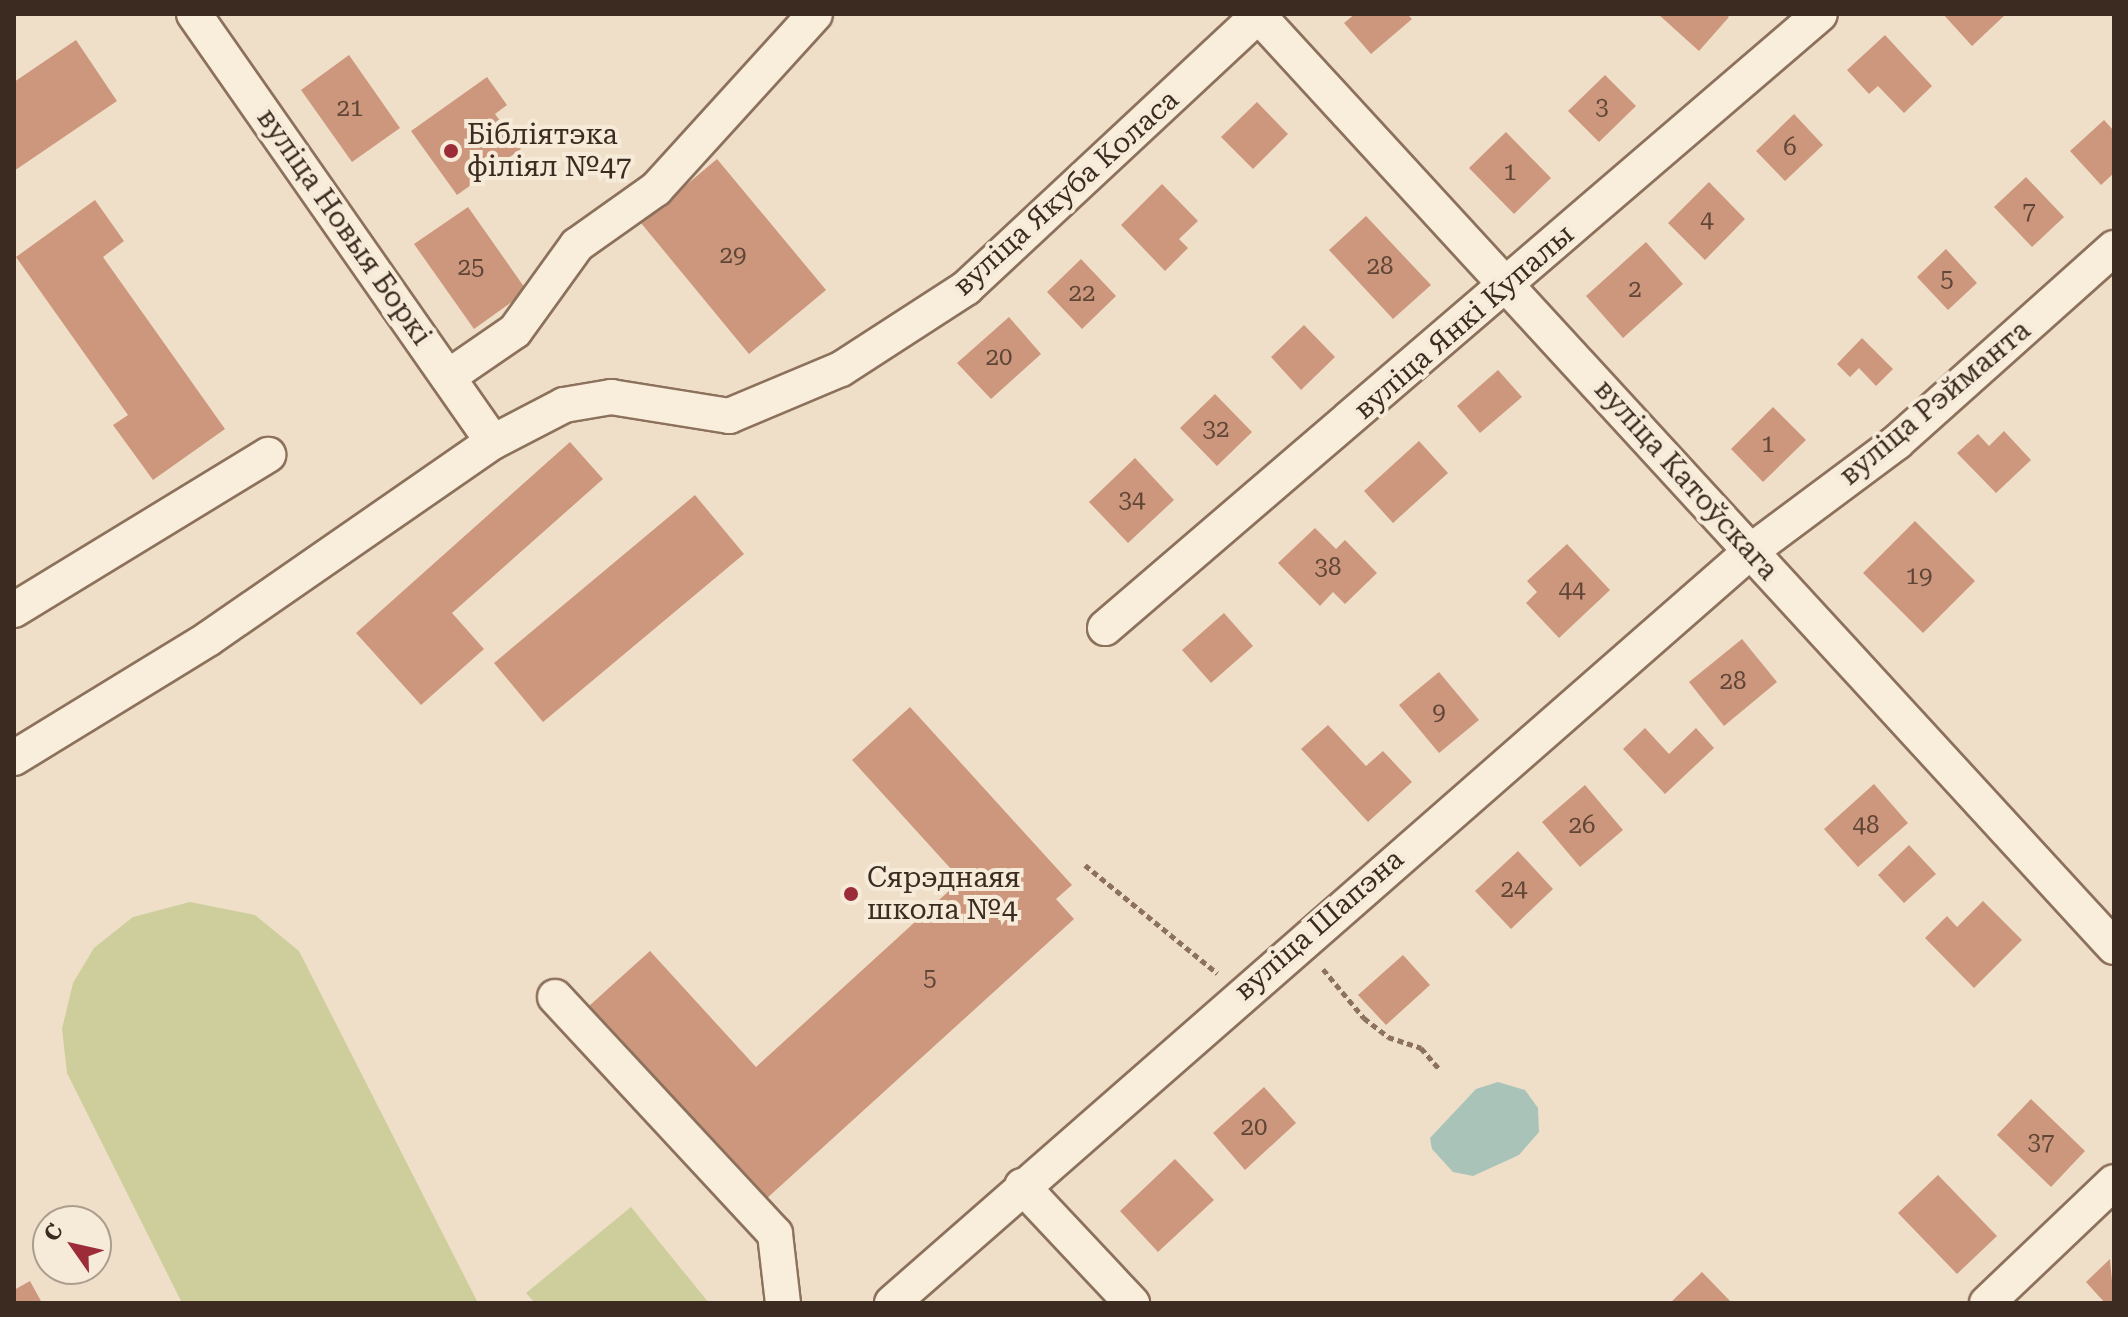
<!DOCTYPE html>
<html>
<head>
<meta charset="utf-8">
<style>
	body { margin:0 }
	#map { position:relative; width:2128px; height:1317px; overflow:hidden; background:#efdfc8; font-family:"Roboto Serif",serif }
	div>[style] { position:absolute }
	[style*='--x'] { left:calc(var(--x)*1px); top:calc(var(--y)*1px); width:calc(var(--w)*1px); rotate:calc(var(--a)*1deg) }
	.green>* { inset:0; background:#cdce9b }
	.water>* { inset:0; background:#a9c3b9 }
	.building>* { inset:0; background:#cd977d }
	.path>* { height:5px; margin-top:-2.5px; transform-origin:0; background:repeating-linear-gradient(90deg,#8c715c 0 6px,transparent 0 10px) }
	.roads { filter:drop-shadow(2px 0 #8c715c) drop-shadow(-2px 0 #8c715c) drop-shadow(0 2px #8c715c) drop-shadow(0 -2px #8c715c) }
	.minor>* { height:34px; margin:-17px; padding:0 17px; transform-origin:17px; border-radius:17px; background:#f9eddb }
	.dots>* { width:22px; height:22px; translate:-50% -50%; box-sizing:border-box; border:4px solid #f6ead8; border-radius:50% }
	span { translate:-50% -50%; white-space:nowrap; text-align:center; line-height:1.15; -webkit-text-stroke:8px #f6ead8; paint-order:stroke }
	.number-label { font-size:24px; color:#604637 }
	.number-label span { -webkit-text-stroke-width:0 }
	.poi-label { font-size:28px; color:#3c2b20 }
	.left { translate:0 -50%; text-align:left }
	.street-label { font-size:28px; color:#3c2b20 }
	.frame { position:absolute; inset:0; border:16px solid #3c2b20; pointer-events:none }
	.north { position:absolute; left:32px; top:1205px; width:80px; height:80px; box-sizing:border-box; background:#f6ead8; border:2px solid #ac9e8e; border-radius:50%; rotate:304deg; font-size:22px; font-weight:700; line-height:32px; text-align:center; color:#3c2b20 }
	.north::after { content:''; display:block; margin:auto; width:28px; height:36px; background:#9b2c38; clip-path:polygon(50% 0,100% 100%,50% 72%,0 100%) }
</style>
</head>
<body>
<div id="map">
	<div class="green">
		<div style="clip-path:polygon(190px 902px,255px 915px,299px 951px,478px 1303px,182px 1303px,67px 1073px,62px 1029px,73px 983px,94px 948px,133px 917px)"></div>
		<div style="clip-path:polygon(631px 1207px,709px 1303px,535px 1303px,526px 1293px)"></div>
	</div>
	<div class="water">
		<div style="clip-path:polygon(1498px 1082px,1525px 1090px,1538px 1108px,1539px 1132px,1519px 1155px,1473px 1176px,1453px 1172px,1432px 1149px,1430px 1138px,1476px 1089px)"></div>
	</div>
	<div class="building">
		<div style="clip-path:polygon(1355px 14px,1407px 14px,1412px 19px,1371px 54px,1344px 23px)"></div>
		<div style="clip-path:polygon(1658px 14px,1726px 14px,1729px 17px,1699px 51px)"></div>
		<div style="clip-path:polygon(1943px 14px,2006px 14px,1972px 46px)"></div>
		<div style="clip-path:polygon(1885px 35px,1932px 86px,1904px 113px,1878px 86px,1869px 94px,1847px 70px)"></div>
		<div style="clip-path:polygon(76px 40px,117px 101px,14px 171px,14px 82px)"></div>
		<div style="clip-path:polygon(349px 55px,400px 128px,352px 162px,301px 90px)"></div>
		<div style="clip-path:polygon(1605px 75px,1636px 106px,1599px 142px,1568px 111px)"></div>
		<div style="clip-path:polygon(487px 77px,507px 105px,495px 114px,521px 149px,457px 195px,411px 131px)"></div>
		<div style="clip-path:polygon(1257px 102px,1288px 134px,1253px 169px,1221px 137px)"></div>
		<div style="clip-path:polygon(1794px 114px,1823px 145px,1785px 181px,1756px 151px)"></div>
		<div style="clip-path:polygon(2104px 120px,2114px 131px,2114px 173px,2101px 185px,2070px 151px)"></div>
		<div style="clip-path:polygon(1506px 132px,1551px 178px,1514px 214px,1469px 168px)"></div>
		<div style="clip-path:polygon(717px 159px,826px 290px,749px 354px,641px 223px)"></div>
		<div style="clip-path:polygon(2026px 177px,2064px 217px,2032px 247px,1994px 207px)"></div>
		<div style="clip-path:polygon(1709px 182px,1745px 219px,1705px 260px,1668px 223px)"></div>
		<div style="clip-path:polygon(1162px 184px,1198px 221px,1179px 239px,1188px 248px,1165px 271px,1121px 225px)"></div>
		<div style="clip-path:polygon(95px 200px,124px 241px,103px 257px,225px 429px,153px 480px,113px 425px,128px 415px,16px 257px)"></div>
		<div style="clip-path:polygon(468px 207px,527px 291px,474px 329px,414px 244px)"></div>
		<div style="clip-path:polygon(1366px 216px,1431px 285px,1393px 319px,1329px 250px)"></div>
		<div style="clip-path:polygon(1646px 242px,1683px 284px,1623px 338px,1586px 296px)"></div>
		<div style="clip-path:polygon(1946px 249px,1977px 283px,1948px 310px,1917px 277px)"></div>
		<div style="clip-path:polygon(1081px 259px,1116px 296px,1082px 329px,1047px 292px)"></div>
		<div style="clip-path:polygon(1009px 317px,1041px 354px,991px 399px,957px 363px)"></div>
		<div style="clip-path:polygon(1304px 325px,1335px 357px,1301px 390px,1271px 357px)"></div>
		<div style="clip-path:polygon(1862px 338px,1893px 369px,1876px 386px,1859px 368px,1850px 377px,1837px 364px)"></div>
		<div style="clip-path:polygon(1498px 370px,1522px 397px,1480px 433px,1457px 406px)"></div>
		<div style="clip-path:polygon(1215px 394px,1252px 432px,1217px 466px,1180px 428px)"></div>
		<div style="clip-path:polygon(1773px 407px,1806px 440px,1763px 482px,1731px 449px)"></div>
		<div style="clip-path:polygon(2004px 431px,2031px 460px,1996px 493px,1957px 453px,1978px 434px,1989px 446px)"></div>
		<div style="clip-path:polygon(1419px 441px,1448px 473px,1393px 523px,1364px 491px)"></div>
		<div style="clip-path:polygon(570px 442px,603px 479px,452px 613px,484px 649px,421px 705px,356px 633px)"></div>
		<div style="clip-path:polygon(1135px 458px,1174px 500px,1128px 543px,1089px 502px)"></div>
		<div style="clip-path:polygon(695px 495px,744px 554px,543px 722px,494px 663px)"></div>
		<div style="clip-path:polygon(1915px 521px,1975px 581px,1923px 633px,1863px 573px)"></div>
		<div style="clip-path:polygon(1315px 528px,1336px 549px,1345px 540px,1377px 573px,1345px 604px,1333px 592px,1320px 606px,1278px 563px)"></div>
		<div style="clip-path:polygon(1567px 544px,1610px 590px,1559px 638px,1526px 603px,1537px 592px,1527px 581px)"></div>
		<div style="clip-path:polygon(1224px 613px,1253px 646px,1211px 683px,1182px 650px)"></div>
		<div style="clip-path:polygon(1742px 639px,1777px 682px,1724px 726px,1689px 682px)"></div>
		<div style="clip-path:polygon(1439px 672px,1479px 720px,1439px 753px,1399px 705px)"></div>
		<div style="clip-path:polygon(910px 707px,1072px 885px,1056px 899px,1074px 919px,765px 1200px,589px 1006px,650px 951px,756px 1067px,961px 880px,852px 760px)"></div>
		<div style="clip-path:polygon(1328px 725px,1366px 766px,1383px 751px,1412px 782px,1368px 822px,1301px 749px)"></div>
		<div style="clip-path:polygon(1645px 728px,1669px 754px,1696px 728px,1714px 748px,1665px 794px,1623px 749px)"></div>
		<div style="clip-path:polygon(1874px 784px,1908px 823px,1858px 867px,1824px 829px)"></div>
		<div style="clip-path:polygon(1585px 785px,1623px 830px,1580px 867px,1542px 822px)"></div>
		<div style="clip-path:polygon(1909px 845px,1936px 874px,1904px 903px,1878px 875px)"></div>
		<div style="clip-path:polygon(1518px 851px,1553px 889px,1511px 929px,1475px 891px)"></div>
		<div style="clip-path:polygon(1983px 901px,2022px 940px,1974px 988px,1925px 938px,1947px 916px,1957px 927px)"></div>
		<div style="clip-path:polygon(1403px 955px,1430px 985px,1386px 1025px,1358px 995px)"></div>
		<div style="clip-path:polygon(1264px 1087px,1296px 1123px,1245px 1170px,1213px 1133px)"></div>
		<div style="clip-path:polygon(2031px 1099px,2085px 1151px,2051px 1187px,1997px 1135px)"></div>
		<div style="clip-path:polygon(1175px 1159px,1214px 1200px,1158px 1252px,1120px 1211px)"></div>
		<div style="clip-path:polygon(1938px 1175px,1997px 1236px,1957px 1274px,1898px 1213px)"></div>
		<div style="clip-path:polygon(2110px 1259px,2114px 1303px,2105px 1303px,2086px 1282px)"></div>
		<div style="clip-path:polygon(1702px 1272px,1732px 1303px,1670px 1303px)"></div>
		<div style="clip-path:polygon(30px 1281px,42px 1303px,14px 1303px,14px 1290px)"></div>
	</div>
	<div class="path">
		<div style="--x:1085;--y:865;--w:171;--a:39.3"></div>
		<div style="--x:1323;--y:969;--w:64;--a:50.1"></div>
		<div style="--x:1364;--y:1018;--w:31;--a:38"></div>
		<div style="--x:1388;--y:1037;--w:35;--a:18"></div>
		<div style="--x:1421;--y:1048;--w:29;--a:49"></div>
	</div>
	<div class="roads">
		<div class="minor">
			<div style="--x:194;--y:14;--w:522;--a:55.06"></div>
			<div style="--x:1257;--y:14;--w:1267;--a:47.43"></div>
			<div style="--x:448;--y:377;--w:81;--a:-34.5"></div>
			<div style="--x:515;--y:331;--w:106;--a:-54.2"></div>
			<div style="--x:577;--y:245;--w:97;--a:-35.3"></div>
			<div style="--x:656;--y:189;--w:236;--a:-47.7"></div>
			<div style="--x:14;--y:610;--w:298;--a:-31.4"></div>
			<div style="--x:1105;--y:628;--w:942;--a:-40.65"></div>
			<div style="--x:14;--y:758;--w:228;--a:-31.5"></div>
			<div style="--x:208;--y:639;--w:346;--a:-34.7"></div>
			<div style="--x:493;--y:442;--w:80;--a:-27.5"></div>
			<div style="--x:564;--y:405;--w:48;--a:-9.7"></div>
			<div style="--x:611;--y:397;--w:120;--a:9.1"></div>
			<div style="--x:729;--y:416;--w:121;--a:-22.8"></div>
			<div style="--x:841;--y:369;--w:149;--a:-32.9"></div>
			<div style="--x:966;--y:288;--w:402;--a:-43"></div>
			<div style="--x:555;--y:997;--w:323;--a:47.1"></div>
			<div style="--x:775;--y:1234;--w:69;--a:83.4"></div>
			<div style="--x:1022;--y:1186;--w:161;--a:46.8"></div>
			<div style="--x:892;--y:1303;--w:1142;--a:-41.2"></div>
			<div style="--x:1751;--y:551;--w:182;--a:-36.7"></div>
			<div style="--x:1897;--y:442;--w:291;--a:-41.8"></div>
			<div style="--x:1987;--y:1303;--w:175;--a:-43.6"></div>
		</div>
	</div>
	<div class="dots">
		<div style="left:451px;top:151px;background:#9b2c38"></div>
		<div style="left:851px;top:894px;background:#9b2c38"></div>
	</div>
	<div class="number-label">
		<span style="left:1602px;top:108px">3</span>
		<span style="left:350px;top:109px">21</span>
		<span style="left:1790px;top:148px">6</span>
		<span style="left:1510px;top:173px">1</span>
		<span style="left:2029px;top:212px">7</span>
		<span style="left:1707px;top:221px">4</span>
		<span style="left:733px;top:256px">29</span>
		<span style="left:1380px;top:267px">28</span>
		<span style="left:471px;top:268px">25</span>
		<span style="left:1947px;top:280px">5</span>
		<span style="left:1635px;top:290px">2</span>
		<span style="left:1082px;top:294px">22</span>
		<span style="left:999px;top:358px">20</span>
		<span style="left:1216px;top:430px">32</span>
		<span style="left:1768px;top:445px">1</span>
		<span style="left:1132px;top:501px">34</span>
		<span style="left:1328px;top:568px">38</span>
		<span style="left:1919px;top:577px">19</span>
		<span style="left:1572px;top:591px">44</span>
		<span style="left:1733px;top:682px">28</span>
		<span style="left:1439px;top:713px">9</span>
		<span style="left:1582px;top:826px">26</span>
		<span style="left:1866px;top:826px">48</span>
		<span style="left:1514px;top:890px">24</span>
		<span style="left:930px;top:979px">5</span>
		<span style="left:1254px;top:1128px">20</span>
		<span style="left:2041px;top:1143px">37</span>
	</div>
	<div class="poi-label">
		<span class="left" style="left:467px;top:151px">Бібліятэка<br>філіял №47</span>
		<span class="left" style="left:867px;top:894px">Сярэднаяя<br>школа №4</span>
	</div>
	<div class="street-label">
		<span style="left:1066px;top:193px;rotate:-42deg">вуліца Якуба Коласа</span>
		<span style="left:344px;top:227px;rotate:55deg">вуліца Новыя Боркі</span>
		<span style="left:1464px;top:322px;rotate:-41deg">вуліца Янкі Купалы</span>
		<span style="left:1935px;top:403px;rotate:-40deg">вуліца Рэйманта</span>
		<span style="left:1686px;top:480px;rotate:48deg">вуліца Катоўскага</span>
		<span style="left:1319px;top:925px;rotate:-41deg">вуліца Шапэна</span>
	</div>
	<div class="frame"></div>
	<div class="north">С</div>
</div>
</body>
</html>
